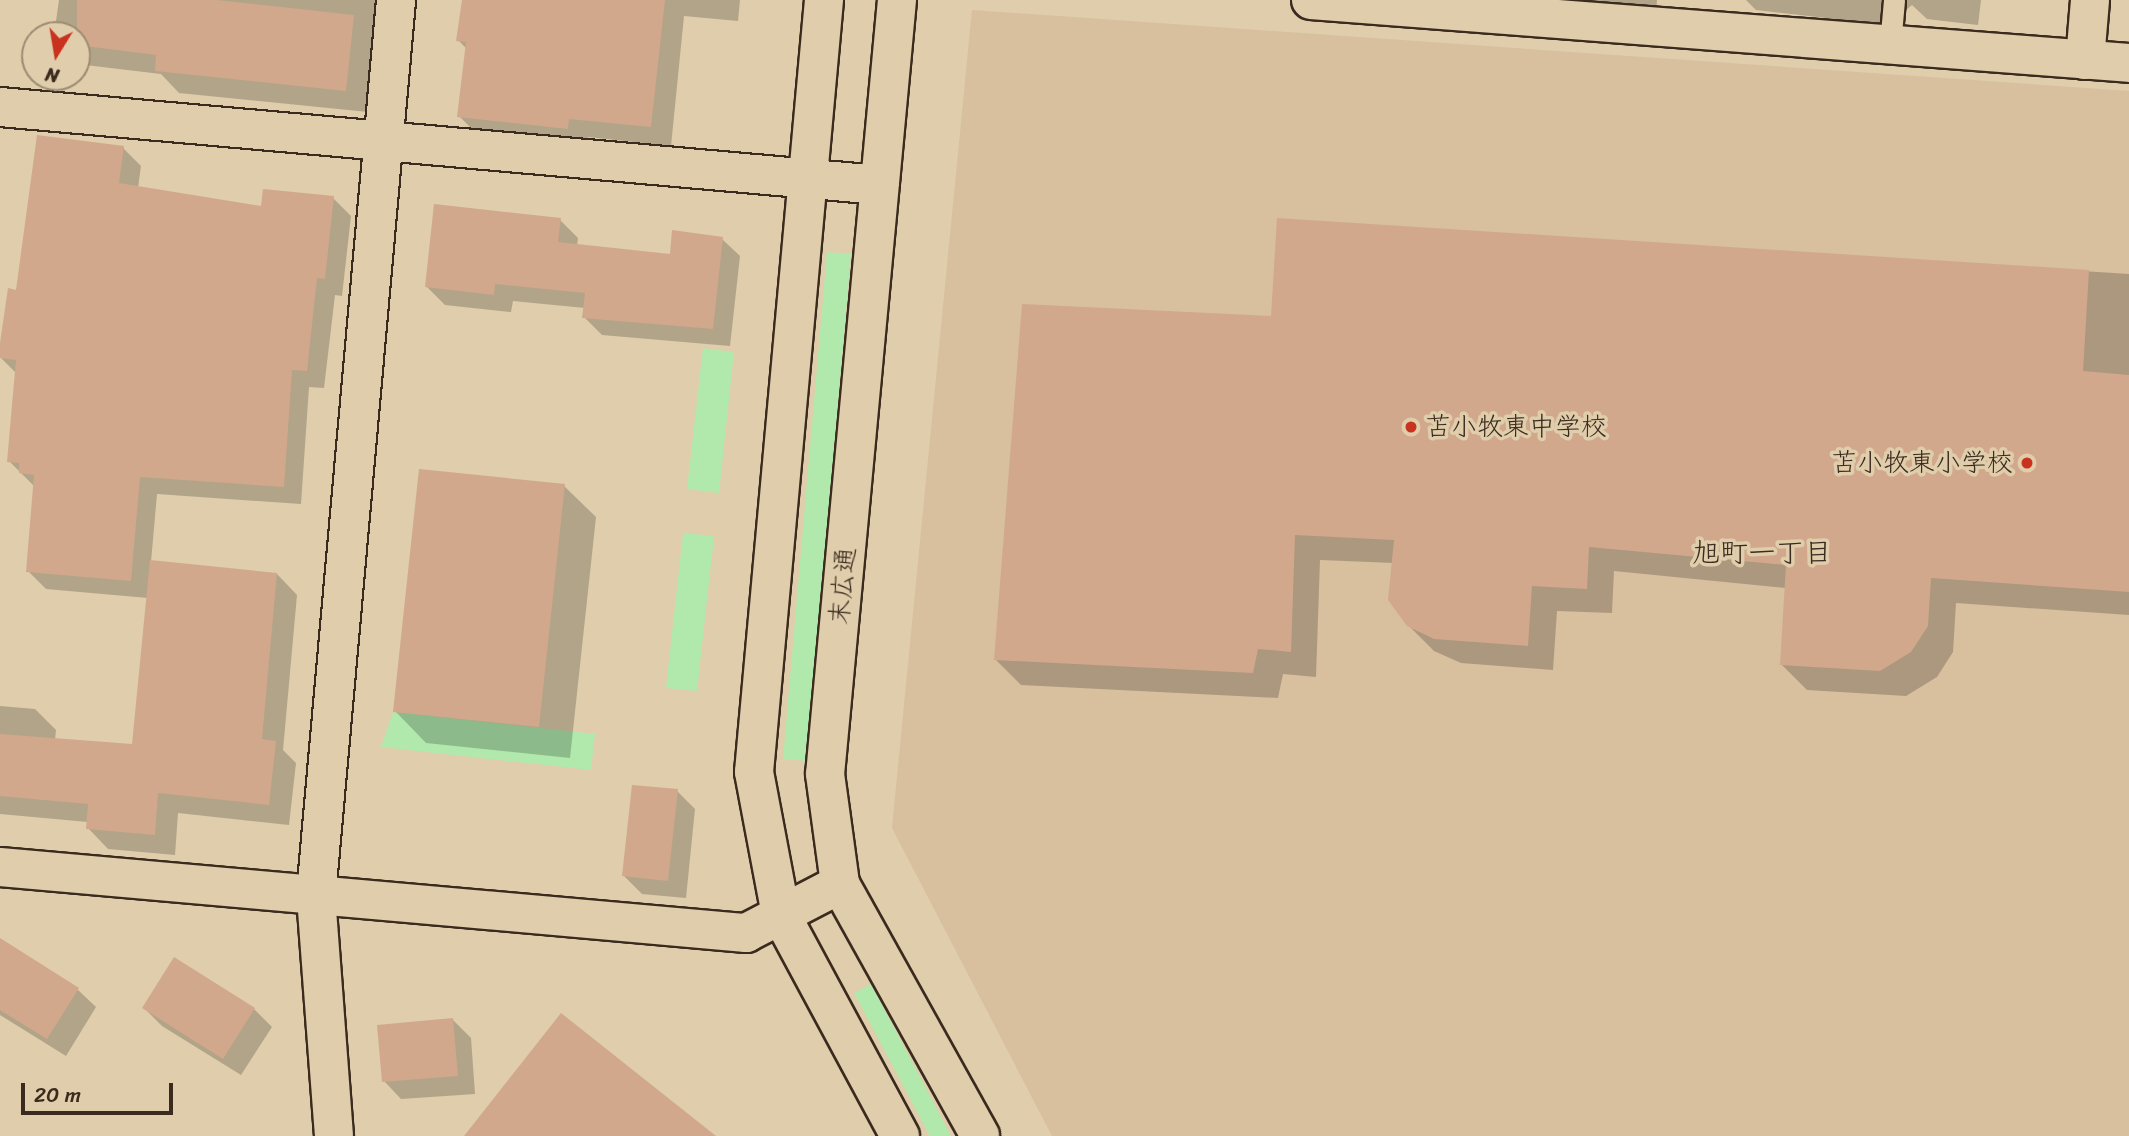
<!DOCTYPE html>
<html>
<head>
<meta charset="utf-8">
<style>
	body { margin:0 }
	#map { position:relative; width:2129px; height:1136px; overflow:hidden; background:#dfcdab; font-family:Sriracha,"Klee One",sans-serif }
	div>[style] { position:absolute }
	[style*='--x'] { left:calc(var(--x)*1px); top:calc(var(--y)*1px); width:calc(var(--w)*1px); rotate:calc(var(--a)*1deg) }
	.built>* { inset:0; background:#d8bf9e }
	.green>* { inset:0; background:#b1e9ad }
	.shadow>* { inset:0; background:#0003 }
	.building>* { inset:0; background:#d1a88b }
	.roads { filter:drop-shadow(2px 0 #3b2a1e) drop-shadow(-2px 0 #3b2a1e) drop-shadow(0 2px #3b2a1e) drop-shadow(0 -2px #3b2a1e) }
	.lane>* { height:21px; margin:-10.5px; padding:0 10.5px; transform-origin:10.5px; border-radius:10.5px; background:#dfcdab }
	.street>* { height:38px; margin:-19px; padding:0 19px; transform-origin:19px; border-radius:19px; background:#dfcdab }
	.dots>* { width:19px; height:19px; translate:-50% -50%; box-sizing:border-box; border:4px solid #dfcdab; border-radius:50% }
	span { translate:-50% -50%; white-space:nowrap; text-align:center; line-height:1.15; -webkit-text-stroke:7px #dfcdab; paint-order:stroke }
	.poi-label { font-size:26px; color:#3b2a1e }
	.left { translate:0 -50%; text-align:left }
	.right { translate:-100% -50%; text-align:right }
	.street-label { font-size:26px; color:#3b2a1e }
	.neighbourhood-label { font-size:28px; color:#3b2a1e }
	.north { position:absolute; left:21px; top:21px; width:70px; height:70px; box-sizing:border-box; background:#dfcdab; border:2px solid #9d8c73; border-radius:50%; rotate:191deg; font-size:19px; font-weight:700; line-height:28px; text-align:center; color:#3b2a1e }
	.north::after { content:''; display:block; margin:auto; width:24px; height:32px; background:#c8321e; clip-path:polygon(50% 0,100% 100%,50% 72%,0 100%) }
	.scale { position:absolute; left:21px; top:1083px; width:152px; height:32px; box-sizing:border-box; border:4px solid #3b2a1e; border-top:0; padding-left:9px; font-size:21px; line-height:24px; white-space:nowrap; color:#3b2a1e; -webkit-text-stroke:5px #dfcdab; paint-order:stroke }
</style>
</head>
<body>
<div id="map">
	<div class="built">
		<div style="clip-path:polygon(972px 10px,2129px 91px,2129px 1136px,1052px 1136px,892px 828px)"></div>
	</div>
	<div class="green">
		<div style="clip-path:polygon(827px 252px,851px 254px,807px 761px,783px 759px)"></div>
		<div style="clip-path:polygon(703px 348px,734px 352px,719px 493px,687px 489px)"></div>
		<div style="clip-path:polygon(683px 533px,714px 536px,697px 691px,666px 688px)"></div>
		<div style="clip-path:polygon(393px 712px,595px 734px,591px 770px,381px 747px)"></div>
		<div style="clip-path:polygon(871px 984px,951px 1136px,930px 1136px,854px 993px)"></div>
	</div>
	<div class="shadow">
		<div style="clip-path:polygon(59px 0,380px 0,368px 112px,179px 93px,161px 74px,77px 64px,77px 35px,54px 35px)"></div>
		<div style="clip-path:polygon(464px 0,740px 0,738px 21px,684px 16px,671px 146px,588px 137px,587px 147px,479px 136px,459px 116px,467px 49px,458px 40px)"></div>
		<div style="clip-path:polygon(1520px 0,1657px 0,1656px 13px)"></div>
		<div style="clip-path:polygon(1746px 0,1981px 0,1978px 25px,1927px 19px,1912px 5px,1888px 25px,1756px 10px)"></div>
		<div style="clip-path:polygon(123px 148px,141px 166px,138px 188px,262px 208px,333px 198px,351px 216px,342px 296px,335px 295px,324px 388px,309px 387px,301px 504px,157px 494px,151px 562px,277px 574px,297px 595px,283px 750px,296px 763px,289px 825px,178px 813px,175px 855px,108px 849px,88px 828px,88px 822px,0 814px,0 706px,35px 709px,56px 730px,55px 740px,133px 745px,148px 598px,46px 589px,28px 571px,35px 487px,9px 461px,17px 374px,0 357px,18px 292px)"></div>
		<div style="clip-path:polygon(560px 220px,578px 238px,577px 246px,671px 256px,722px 239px,740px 256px,730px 346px,602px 335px,584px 317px,585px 308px,513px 301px,511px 312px,445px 305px,427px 287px)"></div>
		<div style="clip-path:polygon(1278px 220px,2129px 274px,2129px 615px,1956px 603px,1953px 652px,1937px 677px,1906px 696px,1807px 690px,1782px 665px,1786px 588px,1614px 571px,1612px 613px,1557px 611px,1553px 670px,1461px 663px,1434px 651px,1408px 625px,1394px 563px,1320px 560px,1316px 677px,1283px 674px,1278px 698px,1021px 685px,996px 660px,1273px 318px)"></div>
		<div style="clip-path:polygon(564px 486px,596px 517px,570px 758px,426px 743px,395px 711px)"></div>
		<div style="clip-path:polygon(677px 791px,695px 809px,686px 898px,642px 894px,624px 876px)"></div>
		<div style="clip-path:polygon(0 940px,78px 990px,96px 1007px,66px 1056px,0 1015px)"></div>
		<div style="clip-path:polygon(144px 1008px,254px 1009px,272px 1027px,241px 1075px,162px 1026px)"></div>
		<div style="clip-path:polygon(453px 1020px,471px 1038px,475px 1094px,401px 1099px,384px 1081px)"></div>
	</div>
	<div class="building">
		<div style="clip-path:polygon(77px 0,217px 0,354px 15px,346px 91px,155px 71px,156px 55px,77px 45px)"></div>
		<div style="clip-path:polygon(462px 0,665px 0,651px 127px,569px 119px,568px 129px,457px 117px,466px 42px,456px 41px)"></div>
		<div style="clip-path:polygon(37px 135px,124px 146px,119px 183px,261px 206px,263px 189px,334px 196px,325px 279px,317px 278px,307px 371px,292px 370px,284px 487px,140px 477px,131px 581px,26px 572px,34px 475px,19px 473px,19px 463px,7px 462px,16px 360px,0 358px,0 343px,8px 288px,16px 290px)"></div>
		<div style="clip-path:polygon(434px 204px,561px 218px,558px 242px,670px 254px,672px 230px,723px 237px,713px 329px,582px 318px,585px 293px,495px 284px,494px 295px,425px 287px)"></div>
		<div style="clip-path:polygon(1277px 218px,2089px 270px,2083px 371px,2129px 375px,2129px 592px,1931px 578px,1928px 626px,1911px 652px,1880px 671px,1780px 665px,1786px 565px,1589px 547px,1587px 589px,1532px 586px,1528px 646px,1434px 639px,1407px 626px,1388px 600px,1394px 540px,1295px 535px,1291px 652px,1258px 649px,1253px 673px,994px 660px,1022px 304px,1271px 316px)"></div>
		<div style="clip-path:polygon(419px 469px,565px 484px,539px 727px,393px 712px)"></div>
		<div style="clip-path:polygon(150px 560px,277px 573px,262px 739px,276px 741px,269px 805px,158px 793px,155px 835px,86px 829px,88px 804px,0 796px,0 734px,132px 744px)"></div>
		<div style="clip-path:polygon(632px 785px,678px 789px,668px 881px,622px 876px)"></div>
		<div style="clip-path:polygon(0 938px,79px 988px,47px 1039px,0 1010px)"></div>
		<div style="clip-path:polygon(174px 957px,255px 1008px,223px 1059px,142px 1008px)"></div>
		<div style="clip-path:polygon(561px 1013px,716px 1136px,464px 1136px)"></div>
		<div style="clip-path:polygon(453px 1018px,458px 1076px,382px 1082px,377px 1025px)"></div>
	</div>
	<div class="roads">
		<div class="lane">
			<div style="--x:1890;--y:45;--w:45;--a:-84.9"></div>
		</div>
		<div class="street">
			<div style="--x:824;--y:0;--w:775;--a:95.18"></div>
			<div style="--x:754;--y:772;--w:146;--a:79.3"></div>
			<div style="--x:781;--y:915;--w:251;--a:61.7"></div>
			<div style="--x:897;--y:0;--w:777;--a:95.31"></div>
			<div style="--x:825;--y:774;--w:111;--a:82.2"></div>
			<div style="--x:840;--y:884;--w:288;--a:60.9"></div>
			<div style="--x:1311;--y:0;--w:820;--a:4.4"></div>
			<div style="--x:2085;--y:60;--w:60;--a:-85.2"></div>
			<div style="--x:0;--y:107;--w:883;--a:5.07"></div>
			<div style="--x:0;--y:867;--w:749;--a:5.06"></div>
			<div style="--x:746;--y:933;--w:106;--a:-27.5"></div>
			<div style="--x:334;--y:1136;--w:242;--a:-94.3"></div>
			<div style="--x:316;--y:895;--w:899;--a:-84.89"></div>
		</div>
	</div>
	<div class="dots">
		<div style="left:1411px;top:427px;background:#c8321e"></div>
		<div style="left:2027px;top:463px;background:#c8321e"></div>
	</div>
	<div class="poi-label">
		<span class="left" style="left:1425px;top:427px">苫小牧東中学校</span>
		<span class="right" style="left:2013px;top:463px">苫小牧東小学校</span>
	</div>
	<div class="street-label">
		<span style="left:843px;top:586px;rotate:-85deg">末広通</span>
	</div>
	<div class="neighbourhood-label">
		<span style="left:1762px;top:553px">旭町一丁目</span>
	</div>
	<div class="north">N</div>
	<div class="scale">20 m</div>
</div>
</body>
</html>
